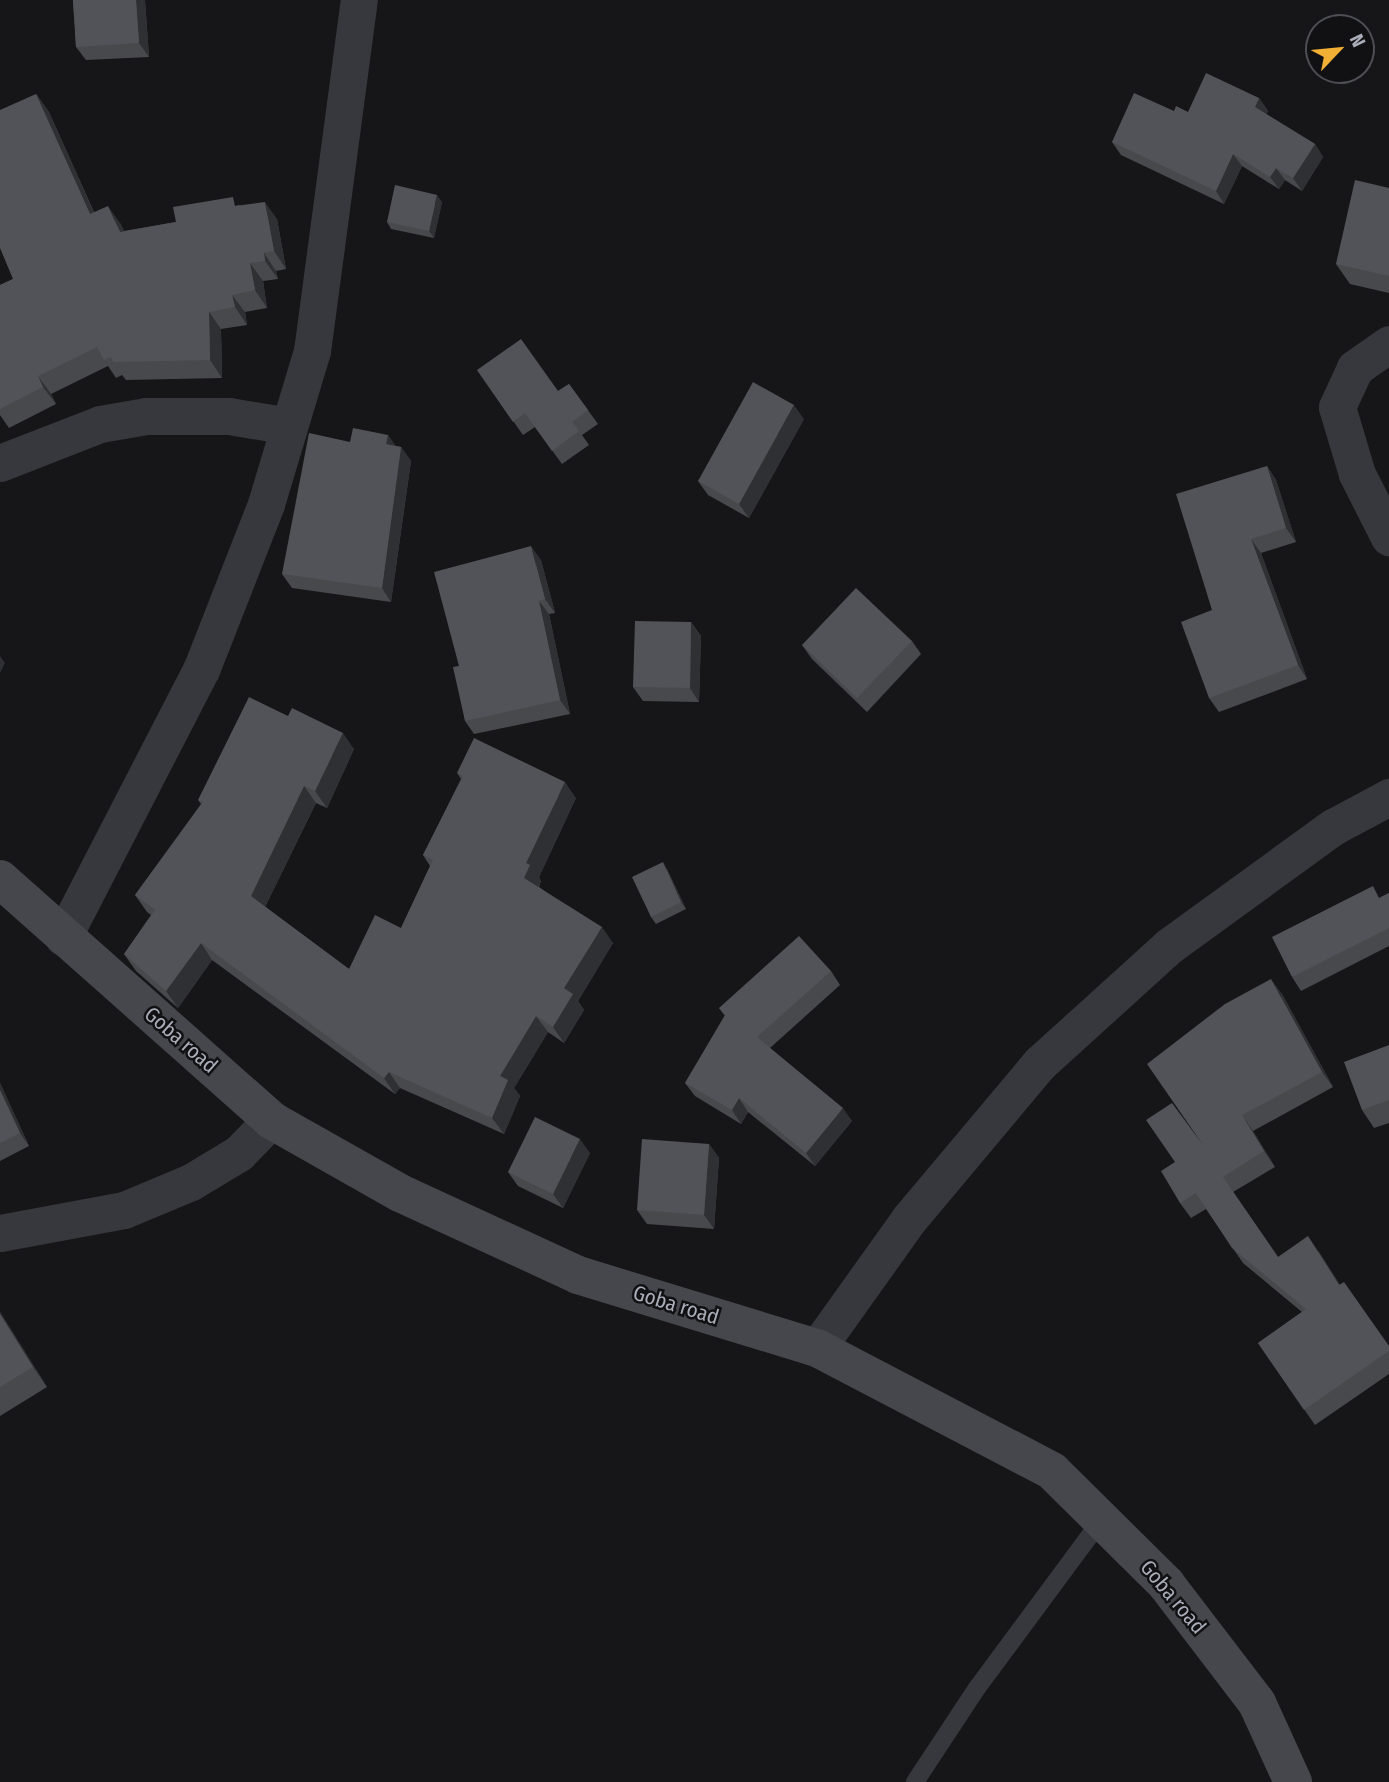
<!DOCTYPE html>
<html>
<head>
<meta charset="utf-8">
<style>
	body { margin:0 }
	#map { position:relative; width:1389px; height:1782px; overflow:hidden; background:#161618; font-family:"Fira Sans Condensed",sans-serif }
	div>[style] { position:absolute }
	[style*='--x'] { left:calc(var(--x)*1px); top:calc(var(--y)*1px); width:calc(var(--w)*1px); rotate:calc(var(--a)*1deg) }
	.lane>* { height:18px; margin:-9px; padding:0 9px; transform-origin:9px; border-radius:9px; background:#37383d }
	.street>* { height:37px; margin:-18.5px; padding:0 18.5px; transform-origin:18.5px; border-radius:18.5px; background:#37383d }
	.secondary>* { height:38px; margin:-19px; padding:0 19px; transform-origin:19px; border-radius:19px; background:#45474d }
	.wall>* { inset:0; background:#47494d }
	.shaded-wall>* { inset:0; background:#2f3033 }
	.building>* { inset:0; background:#525359 }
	span { translate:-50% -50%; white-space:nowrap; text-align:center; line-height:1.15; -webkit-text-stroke:5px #111113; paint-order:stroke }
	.street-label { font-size:21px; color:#a8adb8 }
	.north { position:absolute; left:1305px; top:14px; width:70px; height:70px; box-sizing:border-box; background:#111113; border:2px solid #4d4f55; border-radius:50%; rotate:64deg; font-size:19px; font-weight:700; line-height:28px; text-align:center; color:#a8adb8 }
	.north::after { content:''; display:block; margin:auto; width:24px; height:32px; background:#f2b134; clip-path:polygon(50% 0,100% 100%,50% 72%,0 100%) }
</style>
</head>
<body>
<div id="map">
	<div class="lane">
		<div style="--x:915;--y:1782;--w:113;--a:-56.6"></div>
		<div style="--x:977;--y:1688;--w:210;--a:-53.5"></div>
	</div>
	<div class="street">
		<div style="--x:1389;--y:344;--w:42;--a:144.8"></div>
		<div style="--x:1355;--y:368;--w:43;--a:114.8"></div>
		<div style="--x:1337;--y:407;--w:70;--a:73.4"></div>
		<div style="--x:1357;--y:474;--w:71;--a:63.1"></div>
		<div style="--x:0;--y:463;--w:107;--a:-21.3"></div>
		<div style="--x:100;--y:424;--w:47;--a:-9.9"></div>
		<div style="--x:146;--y:416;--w:83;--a:0"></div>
		<div style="--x:229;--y:416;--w:61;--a:9.5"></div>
		<div style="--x:63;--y:937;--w:301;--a:-62.7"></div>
		<div style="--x:201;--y:670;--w:178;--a:-68.6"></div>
		<div style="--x:266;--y:504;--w:160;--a:-73.3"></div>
		<div style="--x:312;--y:351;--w:354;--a:-82.4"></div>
		<div style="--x:0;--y:1233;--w:126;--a:-10.5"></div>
		<div style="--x:124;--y:1210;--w:73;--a:-22.7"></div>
		<div style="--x:191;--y:1182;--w:56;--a:-31.1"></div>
		<div style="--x:239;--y:1153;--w:46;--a:-45.9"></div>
		<div style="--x:817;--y:1348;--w:158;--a:-54.5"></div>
		<div style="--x:909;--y:1219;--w:204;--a:-50"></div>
		<div style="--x:1040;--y:1063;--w:174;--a:-42.2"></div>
		<div style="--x:1169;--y:946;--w:203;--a:-36"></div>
		<div style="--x:1333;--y:827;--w:64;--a:-28.2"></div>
	</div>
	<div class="secondary">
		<div style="--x:0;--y:879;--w:363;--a:41.6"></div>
		<div style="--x:271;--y:1120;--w:148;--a:29.5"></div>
		<div style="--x:400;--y:1193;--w:196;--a:24.7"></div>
		<div style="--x:578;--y:1275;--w:250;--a:17"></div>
		<div style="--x:817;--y:1348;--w:265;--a:27.6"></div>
		<div style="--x:1052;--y:1471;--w:161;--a:44.7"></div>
		<div style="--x:1166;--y:1584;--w:150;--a:52.6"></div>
		<div style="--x:1257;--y:1703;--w:87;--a:65.5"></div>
	</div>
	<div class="wall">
		<div style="clip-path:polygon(73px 0,145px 0,149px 57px,86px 60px,76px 47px)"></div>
		<div style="clip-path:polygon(36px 94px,49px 112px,94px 212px,120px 223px,124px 231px,176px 222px,239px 205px,277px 219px,286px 269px,276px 271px,278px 279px,263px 281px,267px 308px,245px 312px,247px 325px,221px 329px,222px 378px,126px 380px,122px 375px,116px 378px,108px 366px,51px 394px,56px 404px,9px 428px,0 415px,0 285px,13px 279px)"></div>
		<div style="clip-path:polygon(1259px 98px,1268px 111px,1266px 114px,1315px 144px,1323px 157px,1302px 191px,1285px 180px,1279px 189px,1242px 166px,1224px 204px,1121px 155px,1112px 142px,1174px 111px,1188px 112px)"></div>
		<div style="clip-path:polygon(1389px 188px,1389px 293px,1350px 284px,1336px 264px)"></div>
		<div style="clip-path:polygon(442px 202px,434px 238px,391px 229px,387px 222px)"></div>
		<div style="clip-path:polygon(477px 370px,558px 391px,569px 384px,598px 424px,582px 435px,589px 445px,562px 464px,535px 427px,523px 435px)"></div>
		<div style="clip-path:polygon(804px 419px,749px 518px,708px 495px,698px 481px)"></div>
		<div style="clip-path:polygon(388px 435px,395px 446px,401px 447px,411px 461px,391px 602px,292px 588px,282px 574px,350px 442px)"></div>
		<div style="clip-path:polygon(1267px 466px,1276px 480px,1296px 542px,1261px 553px,1307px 679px,1219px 712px,1209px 698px,1212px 610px)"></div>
		<div style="clip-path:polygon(541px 560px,555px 613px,549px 614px,570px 714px,474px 734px,465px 721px,459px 666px)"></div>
		<div style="clip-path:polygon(691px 622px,701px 636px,699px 702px,643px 701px,633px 687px)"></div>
		<div style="clip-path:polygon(912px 641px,921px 654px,867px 712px,812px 659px,802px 645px)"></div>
		<div style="clip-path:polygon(354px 749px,327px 808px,316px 803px,265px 907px,349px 969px,401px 928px,430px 866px,423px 855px,461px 779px,457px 773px,576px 798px,539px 877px,541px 881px,539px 887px,613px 943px,578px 1001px,584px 1010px,564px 1043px,548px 1032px,514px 1088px,520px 1096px,504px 1134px,400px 1088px,395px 1094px,212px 960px,178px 1008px,136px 971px,124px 954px,151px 915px,147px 912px,135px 895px,201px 804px,198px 800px)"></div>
		<div style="clip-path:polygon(667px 869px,686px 909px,656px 924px,651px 917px)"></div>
		<div style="clip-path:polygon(1389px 893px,1389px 946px,1301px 991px,1292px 977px,1381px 897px)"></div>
		<div style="clip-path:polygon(831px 971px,840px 985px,770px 1048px,852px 1121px,815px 1166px,748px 1112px,741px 1124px,695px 1096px,685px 1083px,725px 1016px,719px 1008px)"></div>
		<div style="clip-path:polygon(1282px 994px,1333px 1087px,1253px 1131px,1275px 1167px,1233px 1192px,1278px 1257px,1319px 1252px,1340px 1285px,1389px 1346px,1389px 1374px,1315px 1425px,1258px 1343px,1302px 1312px,1243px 1263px,1206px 1209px,1191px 1218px,1180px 1203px,1175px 1162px,1203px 1145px)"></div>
		<div style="clip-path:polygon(1389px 1045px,1389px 1123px,1374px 1128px,1362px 1110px)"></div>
		<div style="clip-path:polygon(0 1083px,29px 1146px,0 1161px)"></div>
		<div style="clip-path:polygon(709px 1144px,719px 1158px,714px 1229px,647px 1224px,637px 1210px)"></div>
		<div style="clip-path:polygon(590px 1153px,563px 1208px,518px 1186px,508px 1172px)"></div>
		<div style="clip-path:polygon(0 1312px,47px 1387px,0 1416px)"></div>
	</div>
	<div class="shaded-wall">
		<div style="clip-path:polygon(136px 0,145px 0,149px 57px,139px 43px)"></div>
		<div style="clip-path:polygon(36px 94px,49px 112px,102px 231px,90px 214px)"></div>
		<div style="clip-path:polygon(1259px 98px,1268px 111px,1264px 119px,1255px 107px)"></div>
		<div style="clip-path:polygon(1315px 144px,1323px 157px,1302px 191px,1293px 178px)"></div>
		<div style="clip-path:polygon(1233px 154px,1242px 166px,1224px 204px,1216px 191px)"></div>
		<div style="clip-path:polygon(1276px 168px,1285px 180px,1279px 189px,1270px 177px)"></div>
		<div style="clip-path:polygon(437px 195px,442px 202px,434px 238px,429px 231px)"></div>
		<div style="clip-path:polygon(265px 202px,277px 219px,286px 269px,274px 251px)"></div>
		<div style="clip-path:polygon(108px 206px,120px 223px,132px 249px,120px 232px)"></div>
		<div style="clip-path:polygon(264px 253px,276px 271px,278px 279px,265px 261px)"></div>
		<div style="clip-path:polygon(250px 263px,263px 281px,267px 308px,255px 290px)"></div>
		<div style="clip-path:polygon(232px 295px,245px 312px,247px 325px,235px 307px)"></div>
		<div style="clip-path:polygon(209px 312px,221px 329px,222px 378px,210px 360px)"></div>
		<div style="clip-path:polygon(38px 376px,51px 394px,56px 404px,43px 387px)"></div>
		<div style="clip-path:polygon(794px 405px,804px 419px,749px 518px,739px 504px)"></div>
		<div style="clip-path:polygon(388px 435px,398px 449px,386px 444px)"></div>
		<div style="clip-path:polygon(401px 447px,411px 461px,391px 602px,382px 588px)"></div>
		<div style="clip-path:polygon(1267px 466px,1276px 480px,1296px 542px,1286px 528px)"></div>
		<div style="clip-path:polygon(1251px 539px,1261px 553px,1307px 679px,1298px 665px)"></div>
		<div style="clip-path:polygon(531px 546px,541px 560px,555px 613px,545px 599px)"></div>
		<div style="clip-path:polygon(539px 601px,549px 614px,570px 714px,560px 700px)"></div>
		<div style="clip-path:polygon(691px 622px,701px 636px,699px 702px,690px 688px)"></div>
		<div style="clip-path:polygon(0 656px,5px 663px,0 673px)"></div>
		<div style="clip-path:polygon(343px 733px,354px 749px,327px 808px,315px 791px)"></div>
		<div style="clip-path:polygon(565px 782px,576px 798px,539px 877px,541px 881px,535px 894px,524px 878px,526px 863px)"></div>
		<div style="clip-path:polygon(304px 786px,316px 803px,262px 913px,251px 896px)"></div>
		<div style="clip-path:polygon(663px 862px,667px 869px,686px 909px,681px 902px)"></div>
		<div style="clip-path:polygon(602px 927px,613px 943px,578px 1001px,584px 1010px,564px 1043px,553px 1027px,564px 988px)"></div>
		<div style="clip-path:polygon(201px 943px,212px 960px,178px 1008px,166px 991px)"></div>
		<div style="clip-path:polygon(1271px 979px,1282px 994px,1333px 1087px,1322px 1072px)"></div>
		<div style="clip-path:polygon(536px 1016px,548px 1032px,514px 1088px,520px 1096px,504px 1134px,492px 1118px,500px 1076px)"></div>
		<div style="clip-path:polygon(389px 1072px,400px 1088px,395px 1094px,384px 1078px)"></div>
		<div style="clip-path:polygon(0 1083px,29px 1146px,20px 1133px,0 1090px)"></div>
		<div style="clip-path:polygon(739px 1098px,748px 1112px,741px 1124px,732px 1110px)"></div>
		<div style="clip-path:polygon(843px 1108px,852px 1121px,815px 1166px,806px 1153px)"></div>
		<div style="clip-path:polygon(1242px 1115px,1253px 1131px,1275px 1167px,1264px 1151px)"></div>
		<div style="clip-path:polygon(580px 1139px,590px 1153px,563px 1208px,553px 1194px)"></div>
		<div style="clip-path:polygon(709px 1144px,719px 1158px,714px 1229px,704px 1215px)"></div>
		<div style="clip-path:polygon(1308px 1236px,1319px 1252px,1350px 1301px,1339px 1285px)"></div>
		<div style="clip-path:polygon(0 1312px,47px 1387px,33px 1367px,0 1314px)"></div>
	</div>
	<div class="building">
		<div style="clip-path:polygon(73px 0,136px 0,139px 43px,76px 47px)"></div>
		<div style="clip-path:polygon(1206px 73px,1259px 98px,1255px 107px,1315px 144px,1293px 178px,1276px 168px,1270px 177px,1233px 154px,1216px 191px,1112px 142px,1134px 93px,1174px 111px,1176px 106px,1188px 112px)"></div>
		<div style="clip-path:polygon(36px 94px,90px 214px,108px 206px,120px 232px,176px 222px,173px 207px,233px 197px,235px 206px,265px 202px,274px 251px,264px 253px,265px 261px,250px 263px,255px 290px,232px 295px,235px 307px,209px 312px,210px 360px,113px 362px,111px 357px,104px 360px,97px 347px,38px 376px,43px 387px,0 409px,0 285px,13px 279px,0 248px,0 110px)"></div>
		<div style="clip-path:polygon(1355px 180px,1389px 188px,1389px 276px,1336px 264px)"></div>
		<div style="clip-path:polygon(395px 185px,437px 195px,429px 231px,387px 222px)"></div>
		<div style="clip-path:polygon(521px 339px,558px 391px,569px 384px,588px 410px,572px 422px,579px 431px,552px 451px,525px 413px,513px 422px,477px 370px)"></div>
		<div style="clip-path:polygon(753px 382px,794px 405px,739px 504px,698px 481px)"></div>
		<div style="clip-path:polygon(353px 428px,388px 435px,386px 444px,401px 447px,382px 588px,282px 574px,309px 433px,350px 442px)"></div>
		<div style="clip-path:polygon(1267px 466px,1286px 528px,1251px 539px,1298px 665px,1209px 698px,1181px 622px,1212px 610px,1176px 494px)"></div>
		<div style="clip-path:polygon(531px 546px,545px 599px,539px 601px,560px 700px,465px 721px,453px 667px,459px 666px,434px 572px)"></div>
		<div style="clip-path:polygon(856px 588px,912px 641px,857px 698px,802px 645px)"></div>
		<div style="clip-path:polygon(635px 621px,691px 622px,690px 688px,633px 687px)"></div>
		<div style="clip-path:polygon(249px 697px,288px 716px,292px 708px,343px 733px,315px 791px,304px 786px,251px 896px,349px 969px,375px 915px,401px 928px,433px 860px,423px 855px,463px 776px,457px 773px,474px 738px,565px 782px,526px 863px,530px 865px,524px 878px,602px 927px,564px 988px,573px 994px,553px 1027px,536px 1016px,500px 1076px,508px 1080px,492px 1118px,389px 1072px,384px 1078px,201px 943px,166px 991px,124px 954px,155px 910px,135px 895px,203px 802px,198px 800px)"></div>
		<div style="clip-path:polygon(663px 862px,681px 902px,651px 917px,632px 877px)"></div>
		<div style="clip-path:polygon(1373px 886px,1379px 898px,1389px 893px,1389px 928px,1292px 977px,1272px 937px)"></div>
		<div style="clip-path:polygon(799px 936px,831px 971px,757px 1037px,843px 1108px,806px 1153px,739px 1098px,732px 1110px,685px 1083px,725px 1015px,719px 1008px)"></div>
		<div style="clip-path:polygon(1271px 979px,1322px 1072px,1242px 1115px,1264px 1151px,1223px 1177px,1278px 1257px,1308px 1236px,1339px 1285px,1344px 1282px,1389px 1346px,1389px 1351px,1304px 1410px,1258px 1343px,1306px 1309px,1232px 1248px,1196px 1193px,1180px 1203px,1161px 1171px,1175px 1162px,1146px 1120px,1172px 1103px,1203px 1145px,1147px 1064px,1225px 1004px)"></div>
		<div style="clip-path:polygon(1389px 1045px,1389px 1100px,1362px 1110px,1344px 1062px)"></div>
		<div style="clip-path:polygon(0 1090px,20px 1133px,0 1143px)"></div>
		<div style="clip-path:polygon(535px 1117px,580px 1139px,553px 1194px,508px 1172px)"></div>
		<div style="clip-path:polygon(642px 1139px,709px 1144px,704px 1215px,637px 1210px)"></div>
		<div style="clip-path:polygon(0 1314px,33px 1367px,0 1387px)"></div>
	</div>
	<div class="street-label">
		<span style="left:181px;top:1040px;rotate:41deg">Goba road</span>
		<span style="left:676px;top:1305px;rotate:17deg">Goba road</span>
		<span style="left:1173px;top:1597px;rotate:50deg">Goba road</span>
	</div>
	<div class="north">N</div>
</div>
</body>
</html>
